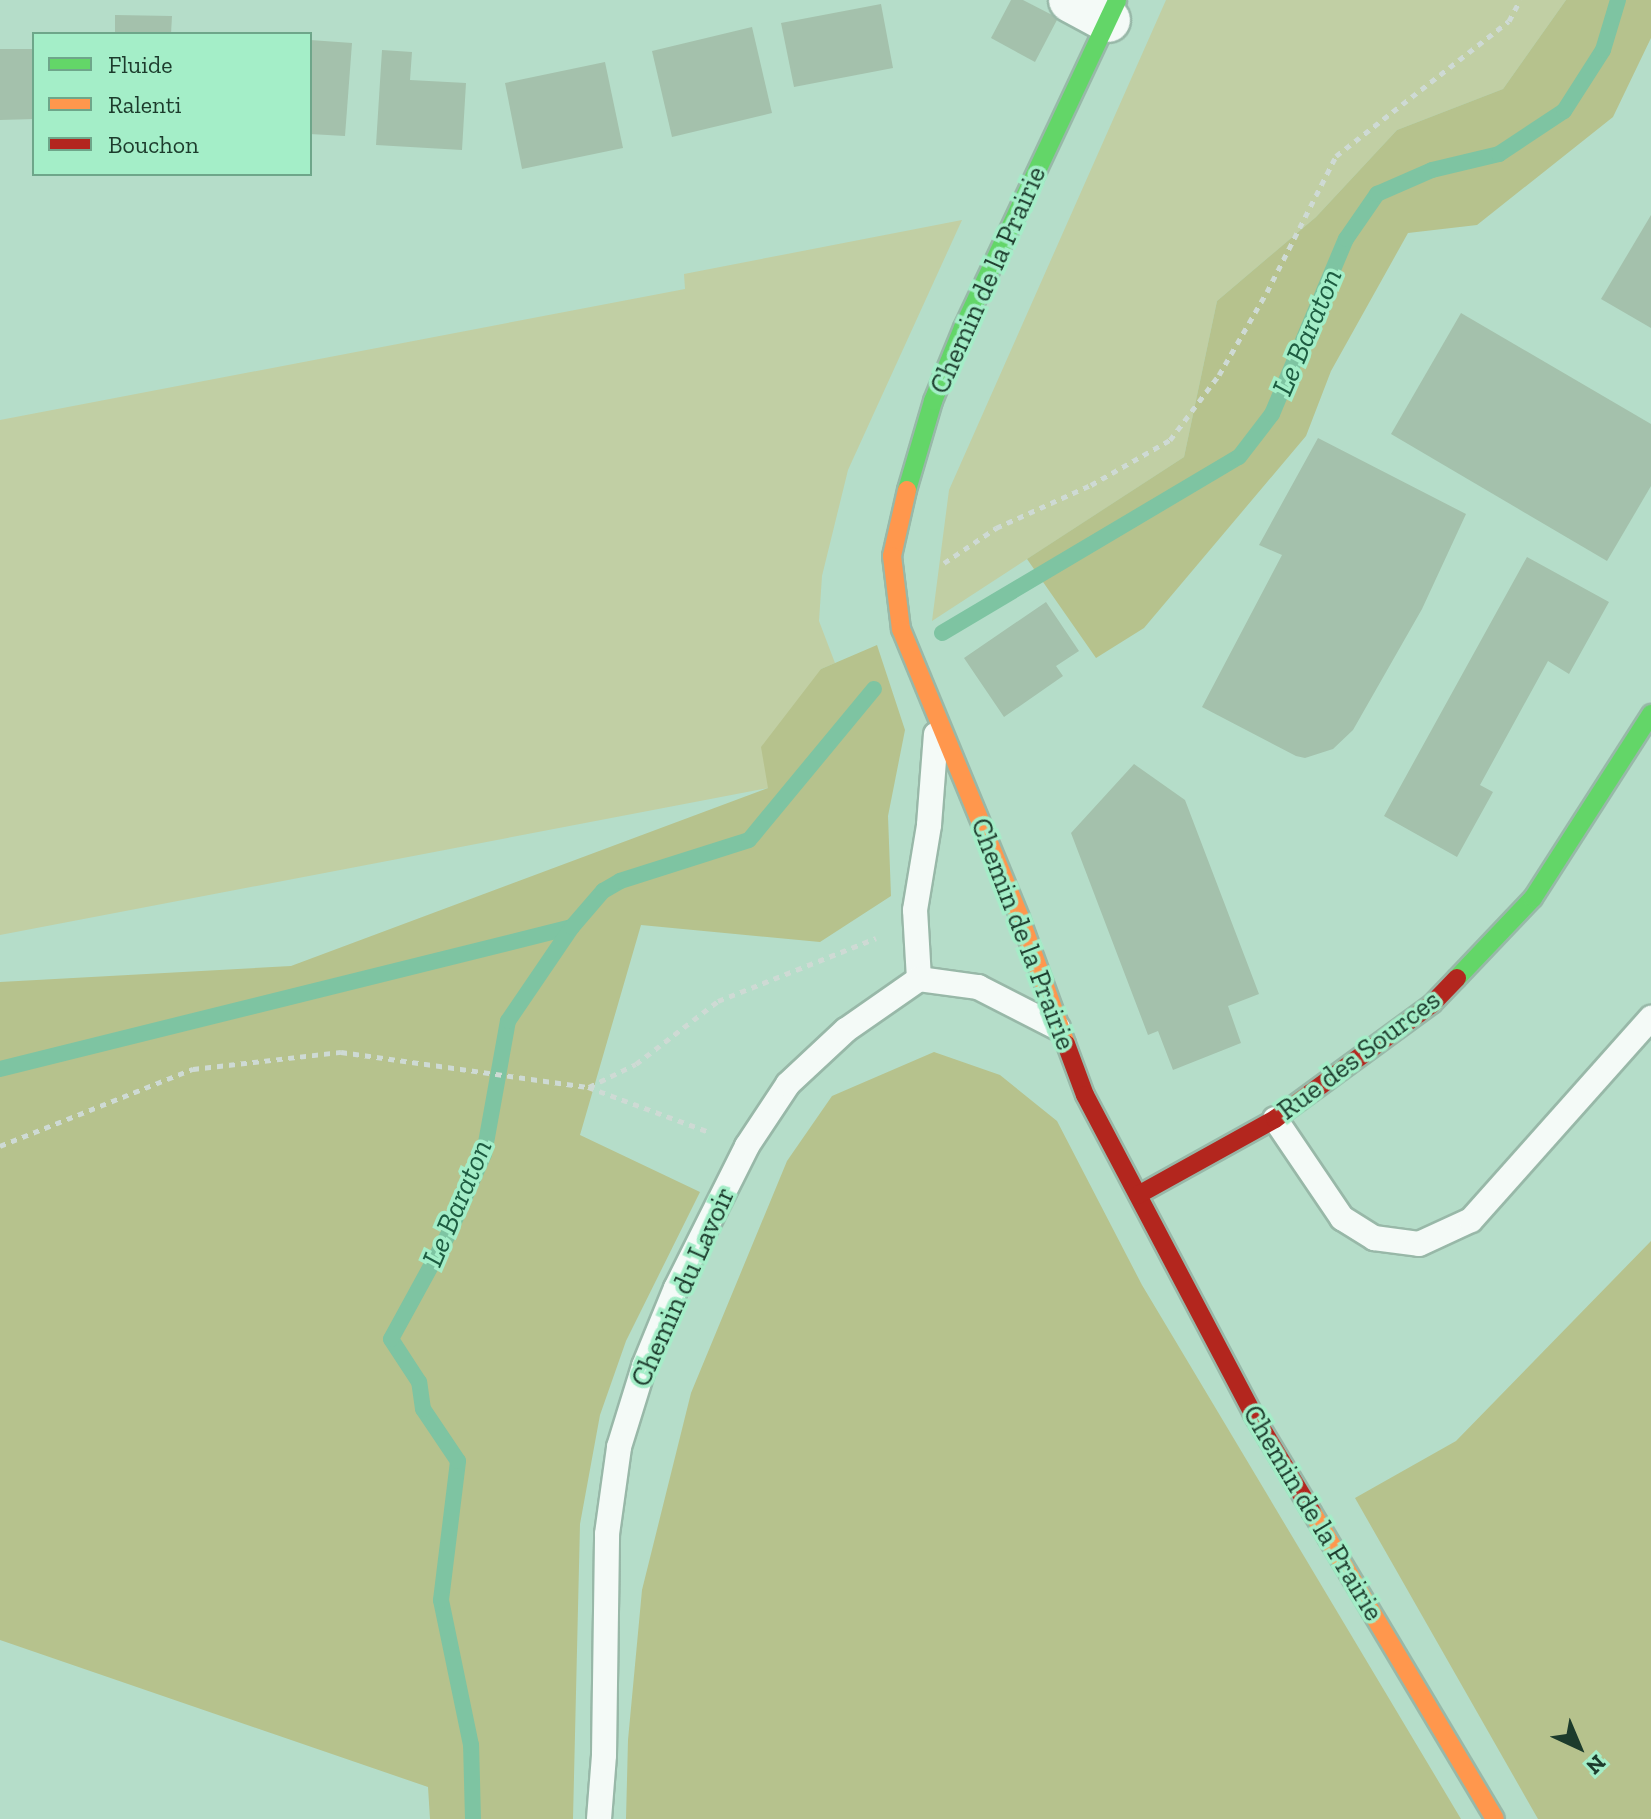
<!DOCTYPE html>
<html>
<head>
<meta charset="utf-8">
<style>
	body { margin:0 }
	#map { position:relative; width:1651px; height:1819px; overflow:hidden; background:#b5ddc9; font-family:"Zilla Slab",serif }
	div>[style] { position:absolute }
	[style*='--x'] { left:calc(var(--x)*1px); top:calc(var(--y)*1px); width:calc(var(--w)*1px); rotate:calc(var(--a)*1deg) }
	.green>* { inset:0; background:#c1cfa4 }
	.forest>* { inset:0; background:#b6c28d }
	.stream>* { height:16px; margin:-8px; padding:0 8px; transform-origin:8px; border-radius:8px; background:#7ec4a2 }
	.building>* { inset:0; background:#a4c1ac }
	.path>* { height:5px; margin-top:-2.5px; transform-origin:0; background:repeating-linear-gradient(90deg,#cedad4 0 6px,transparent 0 12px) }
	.roads { filter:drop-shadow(2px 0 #98b8a8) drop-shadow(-2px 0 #98b8a8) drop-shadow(0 2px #98b8a8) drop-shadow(0 -2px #98b8a8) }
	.lane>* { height:24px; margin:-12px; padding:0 12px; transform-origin:12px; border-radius:12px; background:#f4faf7 }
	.street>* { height:44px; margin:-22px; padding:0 22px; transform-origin:22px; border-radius:22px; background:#f4faf7 }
	.fast>* { height:18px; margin:-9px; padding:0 9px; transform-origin:9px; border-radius:9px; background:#63d668 }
	.slow>* { height:18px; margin:-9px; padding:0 9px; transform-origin:9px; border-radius:9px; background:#ff974d }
	.jam>* { height:18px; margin:-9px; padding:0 9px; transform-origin:9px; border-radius:9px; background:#b3261e }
	span { translate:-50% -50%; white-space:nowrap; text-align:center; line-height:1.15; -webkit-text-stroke:7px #a4eec8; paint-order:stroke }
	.street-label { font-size:28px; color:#1c3b2c }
	.water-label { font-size:30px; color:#1d5c41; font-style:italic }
	.legend { position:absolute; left:32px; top:32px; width:280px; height:144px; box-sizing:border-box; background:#a4eec8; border:2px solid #6ea68a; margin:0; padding:10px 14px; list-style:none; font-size:24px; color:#1c3b2c }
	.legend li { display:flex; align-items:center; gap:16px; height:40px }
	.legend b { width:40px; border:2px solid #6ea68a }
	.north { position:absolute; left:1539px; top:1707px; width:80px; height:80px; -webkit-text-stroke:6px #a4eec8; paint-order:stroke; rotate:136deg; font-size:22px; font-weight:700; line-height:32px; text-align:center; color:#1c3b2c }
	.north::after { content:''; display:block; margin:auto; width:28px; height:36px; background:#1c3b2c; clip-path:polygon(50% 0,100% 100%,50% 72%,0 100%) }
</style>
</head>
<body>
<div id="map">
	<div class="green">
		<div style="clip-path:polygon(1166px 0,1566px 0,1503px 89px,1397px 130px,1316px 217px,1217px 301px,1184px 457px,932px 621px,949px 490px)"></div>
		<div style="clip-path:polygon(962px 220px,848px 470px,822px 576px,819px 621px,835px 663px,821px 669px,768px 788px,0 935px,0 420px,685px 289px,684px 274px)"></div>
	</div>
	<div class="forest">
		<div style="clip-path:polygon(1566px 0,1651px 0,1651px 38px,1613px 117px,1477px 225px,1408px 233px,1331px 371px,1306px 436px,1144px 628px,1096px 658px,1027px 559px,1184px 457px,1217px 301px,1316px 217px,1397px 130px,1503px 89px)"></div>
		<div style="clip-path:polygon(877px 645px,905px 730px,888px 816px,891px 896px,820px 942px,641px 925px,580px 1135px,700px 1192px,626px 1341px,600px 1415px,580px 1524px,573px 1819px,430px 1819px,428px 1787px,0 1640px,0 982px,291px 966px,768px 788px,761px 747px,821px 669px)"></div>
		<div style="clip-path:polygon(934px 1052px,1000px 1075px,1057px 1121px,1142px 1285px,1461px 1819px,626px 1819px,628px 1740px,642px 1590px,691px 1393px,787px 1161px,832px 1096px)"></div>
		<div style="clip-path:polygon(1651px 1241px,1651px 1819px,1538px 1819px,1355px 1498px,1456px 1441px)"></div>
	</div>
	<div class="stream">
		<div style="--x:942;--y:633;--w:345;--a:-30.7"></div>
		<div style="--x:1239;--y:457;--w:54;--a:-52.5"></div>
		<div style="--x:1272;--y:414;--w:190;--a:-67.1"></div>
		<div style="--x:1346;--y:239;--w:55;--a:-55.4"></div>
		<div style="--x:1377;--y:194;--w:60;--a:-23.6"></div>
		<div style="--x:1432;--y:170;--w:69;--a:-13.4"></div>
		<div style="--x:1499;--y:154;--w:78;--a:-33.5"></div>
		<div style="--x:1564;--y:111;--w:72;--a:-57.4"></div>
		<div style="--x:1603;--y:50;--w:52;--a:-73.3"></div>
		<div style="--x:0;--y:1069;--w:589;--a:-13.94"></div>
		<div style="--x:473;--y:1819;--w:74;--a:-91.5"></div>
		<div style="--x:471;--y:1745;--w:148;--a:-101.7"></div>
		<div style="--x:441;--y:1600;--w:140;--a:-83"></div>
		<div style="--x:458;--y:1461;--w:63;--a:-123.9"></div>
		<div style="--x:423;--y:1409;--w:27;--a:-98"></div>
		<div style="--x:419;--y:1382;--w:51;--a:-123.1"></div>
		<div style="--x:391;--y:1339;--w:121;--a:-61.3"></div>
		<div style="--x:449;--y:1233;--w:86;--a:-66.1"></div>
		<div style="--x:484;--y:1154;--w:135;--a:-79.8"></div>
		<div style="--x:508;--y:1021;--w:114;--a:-55.8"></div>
		<div style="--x:572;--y:927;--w:48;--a:-49.3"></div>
		<div style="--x:603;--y:891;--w:20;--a:-30"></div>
		<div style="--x:620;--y:881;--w:135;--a:-17.6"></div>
		<div style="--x:749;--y:840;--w:196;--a:-50.4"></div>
	</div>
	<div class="building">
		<div style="clip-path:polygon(1011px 0,1023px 0,1058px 18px,1035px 62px,991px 38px)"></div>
		<div style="clip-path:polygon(881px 4px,893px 68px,794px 87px,781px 23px)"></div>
		<div style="clip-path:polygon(115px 15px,172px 16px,171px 34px,115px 34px)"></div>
		<div style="clip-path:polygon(752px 27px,772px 113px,672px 137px,652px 51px)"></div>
		<div style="clip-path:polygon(310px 40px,352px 43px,345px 136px,310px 134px)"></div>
		<div style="clip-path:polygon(0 49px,34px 49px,34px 119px,0 120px)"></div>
		<div style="clip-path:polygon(382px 50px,412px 52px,410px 80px,466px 83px,462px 150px,376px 145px)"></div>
		<div style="clip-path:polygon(605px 62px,623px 148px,522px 169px,505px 83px)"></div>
		<div style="clip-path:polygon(1651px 215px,1651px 328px,1601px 299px)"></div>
		<div style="clip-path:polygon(1461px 313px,1651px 424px,1651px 486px,1607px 561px,1391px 434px)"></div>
		<div style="clip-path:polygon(1318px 438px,1466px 514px,1422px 609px,1353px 730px,1333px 749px,1305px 758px,1296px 756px,1202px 707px,1282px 555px,1259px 545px)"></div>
		<div style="clip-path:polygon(1527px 557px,1609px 602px,1569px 674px,1548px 661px,1480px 785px,1493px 792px,1457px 857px,1384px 816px)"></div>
		<div style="clip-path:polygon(1046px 602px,1079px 651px,1056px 666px,1063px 676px,1004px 717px,964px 658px)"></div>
		<div style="clip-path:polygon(1134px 764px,1185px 800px,1259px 994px,1228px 1006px,1241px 1043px,1173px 1070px,1158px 1031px,1148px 1035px,1071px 833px)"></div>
	</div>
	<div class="path">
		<div style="--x:944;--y:563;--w:63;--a:-33.9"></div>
		<div style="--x:996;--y:528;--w:104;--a:-24.4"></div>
		<div style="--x:1091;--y:485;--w:91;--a:-29.7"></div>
		<div style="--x:1170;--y:440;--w:81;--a:-53"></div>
		<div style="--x:1219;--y:375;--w:96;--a:-60"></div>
		<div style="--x:1267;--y:292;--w:153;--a:-63.1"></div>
		<div style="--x:1336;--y:156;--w:219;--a:-38"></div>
		<div style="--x:1509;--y:21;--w:24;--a:-62"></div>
		<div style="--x:589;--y:1087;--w:52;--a:-26.1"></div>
		<div style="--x:636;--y:1064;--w:103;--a:-37.5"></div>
		<div style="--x:718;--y:1001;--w:170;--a:-21.7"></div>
		<div style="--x:0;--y:1146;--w:208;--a:-21.8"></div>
		<div style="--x:193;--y:1069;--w:149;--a:-6.6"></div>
		<div style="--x:341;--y:1052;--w:249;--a:8.1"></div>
		<div style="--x:588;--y:1087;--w:129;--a:20.4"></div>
	</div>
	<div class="roads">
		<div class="lane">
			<div style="--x:919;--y:979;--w:69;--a:-93.3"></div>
			<div style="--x:915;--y:910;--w:86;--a:-80.6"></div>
			<div style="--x:929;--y:825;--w:91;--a:-85.6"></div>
			<div style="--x:1275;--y:1119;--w:120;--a:55.9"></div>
			<div style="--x:1342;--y:1218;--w:38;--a:32"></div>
			<div style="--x:1374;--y:1238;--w:45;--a:7.6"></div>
			<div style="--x:1419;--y:1244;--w:57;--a:-24.8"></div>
			<div style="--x:1471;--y:1220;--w:271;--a:-48.3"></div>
			<div style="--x:599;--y:1819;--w:64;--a:-85.5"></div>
			<div style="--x:604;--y:1755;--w:221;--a:-89.2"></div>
			<div style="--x:607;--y:1534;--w:88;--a:-82.1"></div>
			<div style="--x:619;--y:1447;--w:85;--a:-72.8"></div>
			<div style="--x:644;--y:1366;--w:84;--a:-67.7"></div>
			<div style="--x:676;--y:1288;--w:159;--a:-63.4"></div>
			<div style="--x:747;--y:1146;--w:74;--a:-56.5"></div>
			<div style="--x:788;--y:1084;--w:79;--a:-43"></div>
			<div style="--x:846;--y:1030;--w:89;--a:-34.9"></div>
			<div style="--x:919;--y:979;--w:60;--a:7.7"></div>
			<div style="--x:978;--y:987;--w:90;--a:27.1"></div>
		</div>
		<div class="street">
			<div style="--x:1071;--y:0;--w:42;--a:28.4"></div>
		</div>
		<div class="fast">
			<div style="--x:907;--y:490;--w:93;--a:-73.7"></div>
			<div style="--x:933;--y:401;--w:79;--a:-67.7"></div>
			<div style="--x:963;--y:328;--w:362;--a:-64.8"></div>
			<div style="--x:1457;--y:978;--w:110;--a:-46.5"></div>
			<div style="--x:1533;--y:898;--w:219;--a:-57.3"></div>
		</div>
		<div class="slow">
			<div style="--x:907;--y:490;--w:68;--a:102.8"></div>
			<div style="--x:892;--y:556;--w:74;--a:83"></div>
			<div style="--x:901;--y:629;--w:313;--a:67.6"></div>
			<div style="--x:1020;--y:918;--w:134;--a:69.9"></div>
			<div style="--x:1312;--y:1512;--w:357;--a:59.2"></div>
		</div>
		<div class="jam">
			<div style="--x:1066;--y:1044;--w:54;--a:69.6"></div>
			<div style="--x:1085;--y:1095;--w:361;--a:62.2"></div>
			<div style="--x:1253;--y:1414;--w:114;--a:59"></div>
			<div style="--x:1138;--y:1195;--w:157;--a:-29"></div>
			<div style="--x:1275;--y:1119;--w:195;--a:-36.2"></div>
			<div style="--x:1432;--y:1004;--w:36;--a:-46"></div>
		</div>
	</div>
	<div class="street-label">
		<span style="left:988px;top:280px;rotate:-66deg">Chemin de la Prairie</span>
		<span style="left:1023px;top:934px;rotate:69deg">Chemin de la Prairie</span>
		<span style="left:1359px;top:1055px;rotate:-37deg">Rue des Sources</span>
		<span style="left:683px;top:1287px;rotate:-66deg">Chemin du Lavoir</span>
		<span style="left:1313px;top:1513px;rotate:59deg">Chemin de la Prairie</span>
	</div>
	<div class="water-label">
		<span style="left:1307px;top:332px;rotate:-67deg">Le Baraton</span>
		<span style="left:457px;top:1203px;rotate:-67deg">Le Baraton</span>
	</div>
	<ul class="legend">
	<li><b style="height:10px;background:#63d668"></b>Fluide</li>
	<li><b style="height:10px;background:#ff974d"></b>Ralenti</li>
	<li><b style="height:10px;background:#b3261e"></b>Bouchon</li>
	</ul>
	<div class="north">N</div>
</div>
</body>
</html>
